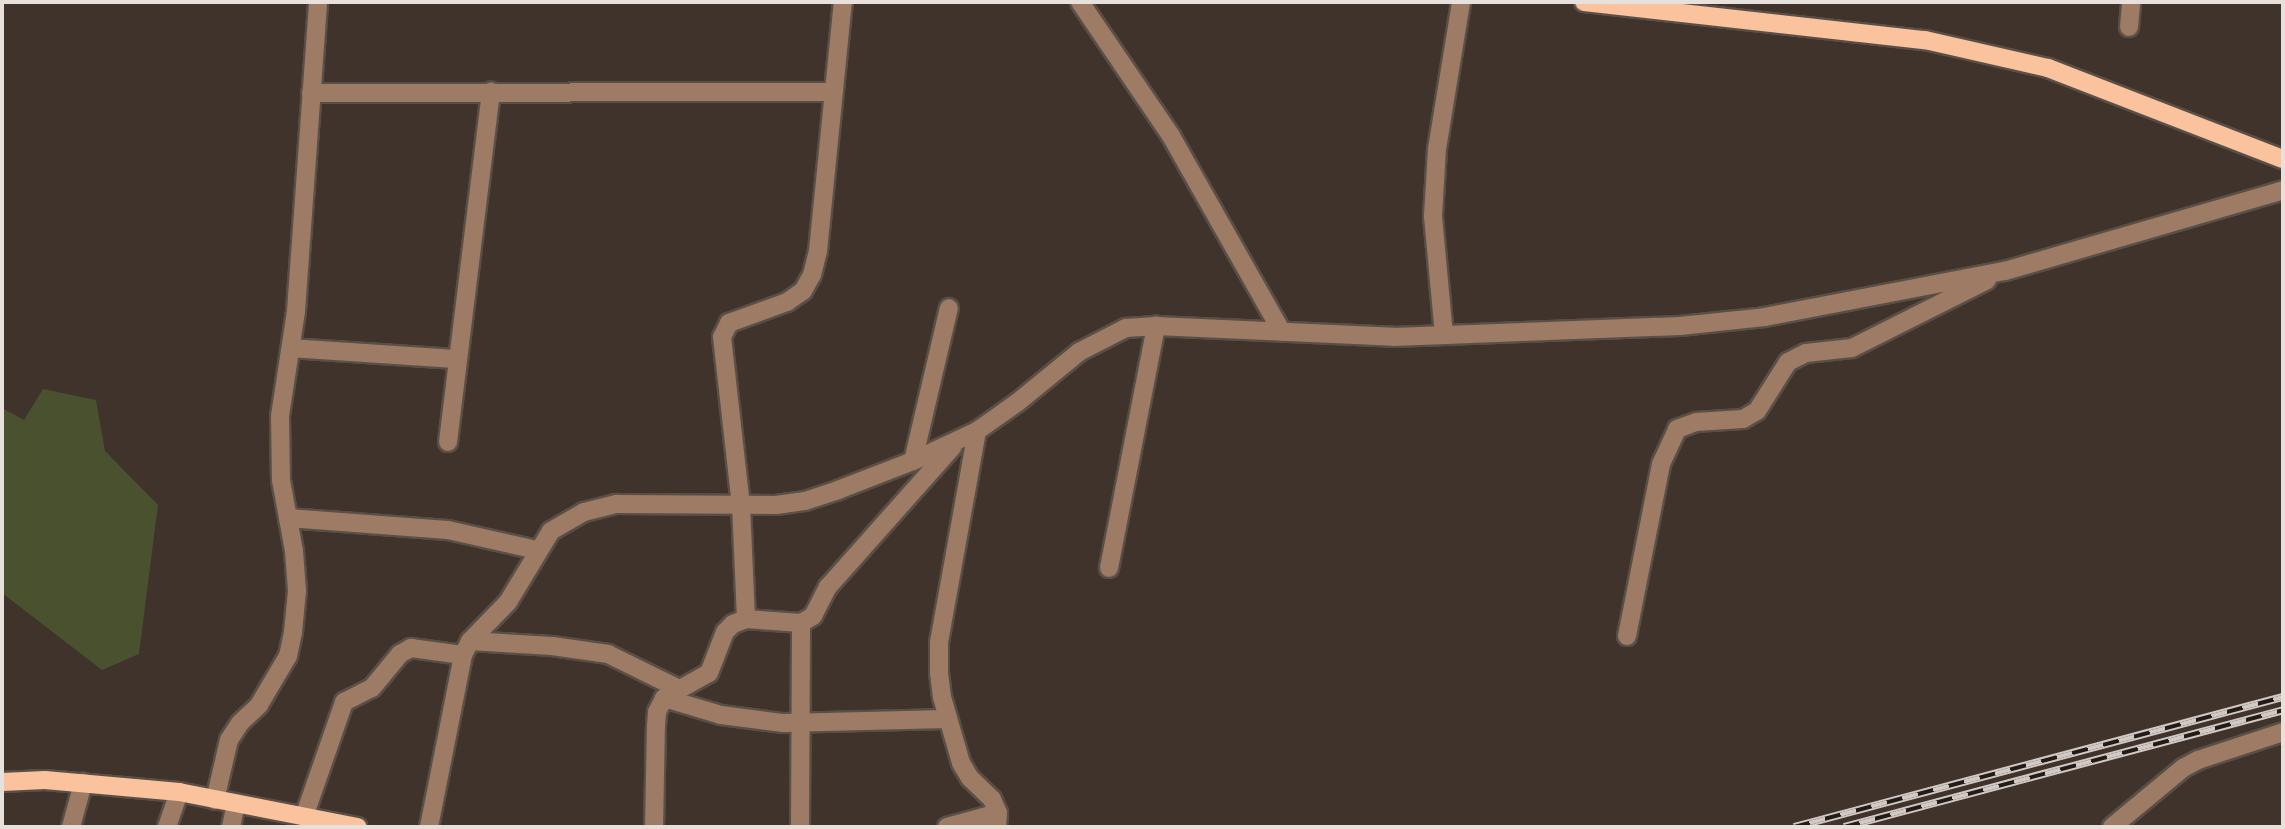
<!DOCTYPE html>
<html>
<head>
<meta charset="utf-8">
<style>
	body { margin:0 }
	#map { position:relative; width:2285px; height:829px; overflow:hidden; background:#3f332b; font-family:"Source Serif 4",serif }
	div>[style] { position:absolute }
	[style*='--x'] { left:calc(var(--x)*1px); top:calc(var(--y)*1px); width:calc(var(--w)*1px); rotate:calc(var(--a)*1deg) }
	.green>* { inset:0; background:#4a512e }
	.roads { filter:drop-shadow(2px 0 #5a4f47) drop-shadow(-2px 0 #5a4f47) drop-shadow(0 2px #5a4f47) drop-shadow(0 -2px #5a4f47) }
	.minor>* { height:18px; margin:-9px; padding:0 9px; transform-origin:9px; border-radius:9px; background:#9d7b64 }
	.major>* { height:18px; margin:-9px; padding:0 9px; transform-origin:9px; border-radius:9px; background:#fac29d }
	.rail>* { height:8px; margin-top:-4px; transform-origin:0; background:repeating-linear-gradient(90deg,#221c19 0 16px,#d2c9c4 0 32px); box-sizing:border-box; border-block:2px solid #d2c9c4 }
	span { translate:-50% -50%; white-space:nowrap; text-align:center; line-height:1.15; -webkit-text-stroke:6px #221c19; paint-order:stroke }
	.frame { position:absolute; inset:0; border:4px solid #e8e0db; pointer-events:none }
</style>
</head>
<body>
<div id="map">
	<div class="green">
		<div style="clip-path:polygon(43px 389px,96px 400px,105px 451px,158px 505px,139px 654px,102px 670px,2px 593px,2px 408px,24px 420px)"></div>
	</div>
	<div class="roads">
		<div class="minor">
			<div style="--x:1080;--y:2;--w:162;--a:55.8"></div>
			<div style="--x:1171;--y:136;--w:225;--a:60.5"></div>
			<div style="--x:2129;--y:27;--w:25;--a:-85"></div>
			<div style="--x:311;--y:93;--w:521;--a:-0.11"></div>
			<div style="--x:1444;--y:335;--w:120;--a:-95.3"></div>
			<div style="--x:1433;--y:216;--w:67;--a:-86.6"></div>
			<div style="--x:1437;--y:149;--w:149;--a:-80.7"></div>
			<div style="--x:291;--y:348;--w:167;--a:3.8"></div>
			<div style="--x:977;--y:431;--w:215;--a:100.2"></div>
			<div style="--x:939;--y:643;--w:30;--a:90"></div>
			<div style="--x:939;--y:673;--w:24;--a:83"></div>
			<div style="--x:942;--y:697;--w:69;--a:73.9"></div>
			<div style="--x:961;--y:763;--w:17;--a:59"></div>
			<div style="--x:970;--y:778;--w:30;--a:44"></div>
			<div style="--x:992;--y:799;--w:15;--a:67"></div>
			<div style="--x:998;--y:813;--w:14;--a:94"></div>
			<div style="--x:448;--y:442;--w:353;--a:-83"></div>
			<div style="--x:913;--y:461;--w:157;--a:-76.8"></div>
			<div style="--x:288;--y:518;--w:160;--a:4.3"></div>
			<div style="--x:448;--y:530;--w:91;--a:12.7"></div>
			<div style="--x:1109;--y:568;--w:247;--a:-79"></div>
			<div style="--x:746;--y:619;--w:113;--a:-92.5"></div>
			<div style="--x:741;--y:506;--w:170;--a:-96.4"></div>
			<div style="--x:722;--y:337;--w:16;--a:-63"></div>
			<div style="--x:729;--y:323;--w:62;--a:-19.9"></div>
			<div style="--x:787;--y:302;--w:19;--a:-35"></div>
			<div style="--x:803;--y:291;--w:18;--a:-61"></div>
			<div style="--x:812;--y:275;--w:25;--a:-76"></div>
			<div style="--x:818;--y:251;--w:250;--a:-84.3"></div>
			<div style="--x:1627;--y:636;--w:175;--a:-78.8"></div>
			<div style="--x:1661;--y:464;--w:38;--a:-65"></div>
			<div style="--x:1677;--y:429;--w:20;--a:-20"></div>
			<div style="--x:1696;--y:422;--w:47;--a:-3.7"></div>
			<div style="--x:1743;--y:419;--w:16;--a:-30"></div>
			<div style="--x:1757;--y:411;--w:58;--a:-57.7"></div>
			<div style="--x:1788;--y:362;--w:20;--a:-27"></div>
			<div style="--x:1806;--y:353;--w:46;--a:-6.2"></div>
			<div style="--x:1852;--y:348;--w:151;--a:-26.7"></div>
			<div style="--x:470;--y:641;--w:82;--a:3.5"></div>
			<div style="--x:552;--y:646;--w:57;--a:8.1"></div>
			<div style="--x:608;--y:654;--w:79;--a:26.2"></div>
			<div style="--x:664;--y:698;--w:59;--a:16.6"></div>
			<div style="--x:721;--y:715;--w:63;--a:7.4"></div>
			<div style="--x:783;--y:723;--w:165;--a:-1.4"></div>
			<div style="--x:215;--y:800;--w:62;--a:-76.9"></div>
			<div style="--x:229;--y:740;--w:20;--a:-57"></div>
			<div style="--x:240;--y:723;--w:26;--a:-43"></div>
			<div style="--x:259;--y:705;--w:57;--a:-59.4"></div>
			<div style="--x:288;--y:656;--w:25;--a:-78"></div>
			<div style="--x:293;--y:632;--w:41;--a:-84.4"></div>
			<div style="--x:297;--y:591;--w:40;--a:-94.3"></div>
			<div style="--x:294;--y:551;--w:72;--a:-100.4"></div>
			<div style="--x:281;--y:480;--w:64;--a:-90.9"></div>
			<div style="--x:280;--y:416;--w:106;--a:-81.3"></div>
			<div style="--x:296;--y:311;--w:310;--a:-85.9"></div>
			<div style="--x:304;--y:817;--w:122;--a:-70.8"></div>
			<div style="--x:344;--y:702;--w:31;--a:-27"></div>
			<div style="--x:372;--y:688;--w:44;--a:-50.5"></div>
			<div style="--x:400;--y:654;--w:13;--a:-29"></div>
			<div style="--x:411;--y:648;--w:52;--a:7.7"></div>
			<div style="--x:71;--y:827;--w:46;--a:-74.7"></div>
			<div style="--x:167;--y:827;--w:37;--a:-71"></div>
			<div style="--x:231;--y:827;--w:24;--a:-78"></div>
			<div style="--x:429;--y:827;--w:175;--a:-78.8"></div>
			<div style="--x:463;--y:655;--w:16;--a:-63"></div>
			<div style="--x:470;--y:641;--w:54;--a:-45.7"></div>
			<div style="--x:508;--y:602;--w:83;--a:-58.8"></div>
			<div style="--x:551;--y:531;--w:38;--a:-30"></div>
			<div style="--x:584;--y:512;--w:34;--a:-14"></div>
			<div style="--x:617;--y:504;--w:159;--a:0.4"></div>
			<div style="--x:776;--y:505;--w:29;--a:-8"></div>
			<div style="--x:805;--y:501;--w:35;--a:-18"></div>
			<div style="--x:838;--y:490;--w:80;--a:-21.1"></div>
			<div style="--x:913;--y:461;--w:71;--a:-25.1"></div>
			<div style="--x:977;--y:431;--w:50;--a:-35.3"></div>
			<div style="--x:1018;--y:402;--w:79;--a:-39.3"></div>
			<div style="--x:1079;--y:352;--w:53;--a:-27.1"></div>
			<div style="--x:1126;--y:328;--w:30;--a:-4"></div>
			<div style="--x:1156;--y:326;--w:238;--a:2.6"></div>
			<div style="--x:1394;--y:337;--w:286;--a:-2.2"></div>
			<div style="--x:1680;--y:326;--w:85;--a:-6"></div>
			<div style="--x:1765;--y:317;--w:244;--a:-10.9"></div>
			<div style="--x:2005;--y:271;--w:290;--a:-16.2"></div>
			<div style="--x:654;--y:827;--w:101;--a:-88.9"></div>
			<div style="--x:656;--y:726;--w:14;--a:-86"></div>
			<div style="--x:657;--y:712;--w:16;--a:-63"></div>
			<div style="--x:664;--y:698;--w:51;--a:-29.1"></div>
			<div style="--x:709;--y:673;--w:44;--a:-68.7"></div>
			<div style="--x:725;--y:632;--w:11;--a:-45"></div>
			<div style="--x:733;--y:624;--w:14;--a:-21"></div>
			<div style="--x:746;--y:619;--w:55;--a:4.2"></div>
			<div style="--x:801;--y:623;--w:14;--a:-30"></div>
			<div style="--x:813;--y:616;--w:33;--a:-63"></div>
			<div style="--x:828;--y:587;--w:188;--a:-48.4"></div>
			<div style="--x:800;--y:827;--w:204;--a:-89.7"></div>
			<div style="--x:947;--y:827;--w:53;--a:-15.4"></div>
			<div style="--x:2112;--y:827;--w:92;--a:-39.7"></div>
			<div style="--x:2183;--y:768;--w:17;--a:-28"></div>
			<div style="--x:2198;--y:760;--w:89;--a:-18.2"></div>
		</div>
		<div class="major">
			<div style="--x:1584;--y:2;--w:343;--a:6.4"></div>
			<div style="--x:1925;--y:40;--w:126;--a:12.8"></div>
			<div style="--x:2048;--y:68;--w:252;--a:21.2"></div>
			<div style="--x:2;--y:782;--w:43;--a:-2.7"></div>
			<div style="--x:45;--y:780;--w:135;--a:5.1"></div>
			<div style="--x:179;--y:792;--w:182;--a:11.1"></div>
		</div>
	</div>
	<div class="rail">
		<div style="--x:1794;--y:827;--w:506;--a:-14.89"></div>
		<div style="--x:1844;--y:827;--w:454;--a:-14.9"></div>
	</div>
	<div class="frame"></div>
</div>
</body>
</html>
